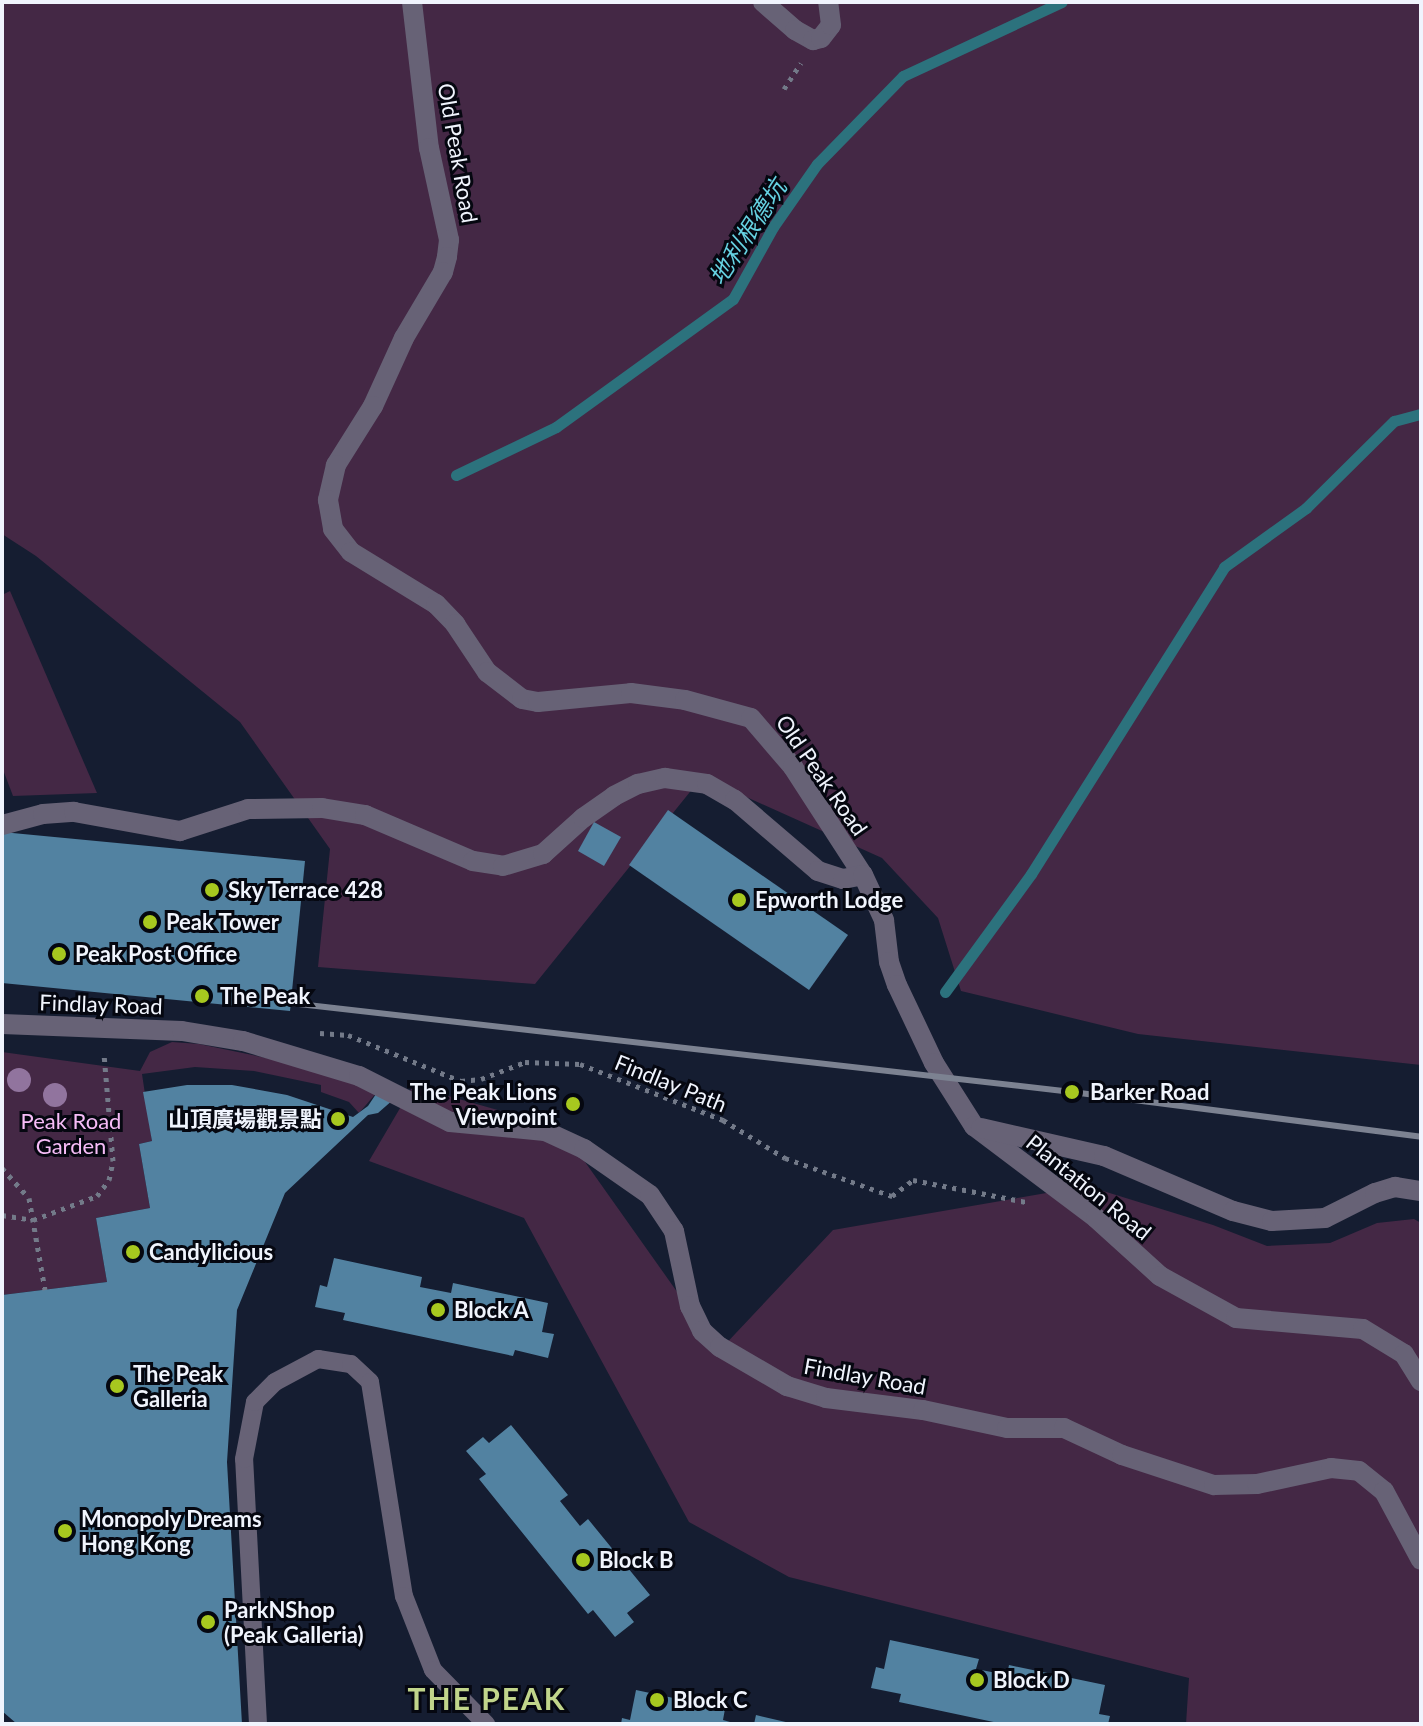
<!DOCTYPE html>
<html>
<head>
<meta charset="utf-8">
<style>
	body { margin:0 }
	#map { position:relative; width:1423px; height:1726px; overflow:hidden; background:#151d31; font-family:Lato,"Noto Sans TC",sans-serif }
	div>[style] { position:absolute }
	[style*='--x'] { left:calc(var(--x)*1px); top:calc(var(--y)*1px); width:calc(var(--w)*1px); rotate:calc(var(--a)*1deg) }
	.green>* { inset:0; background:#442845 }
	.stream>* { height:11px; margin:-5.5px; padding:0 5.5px; transform-origin:5.5px; border-radius:5.5px; background:#2c727d }
	.building>* { inset:0; background:#5282a1 }
	.path>* { height:5px; margin-top:-2.5px; transform-origin:0; background:repeating-linear-gradient(90deg,#737a89 0 4px,transparent 0 10px) }
	.service>* { height:18px; margin:-9px; padding:0 9px; transform-origin:9px; border-radius:9px; background:#676276 }
	.pedestrian>* { height:20px; margin:-10px; padding:0 10px; transform-origin:10px; border-radius:10px; background:#676276 }
	.minor>* { height:20px; margin:-10px; padding:0 10px; transform-origin:10px; border-radius:10px; background:#676276 }
	.rail>* { height:6px; margin:-3px; padding:0 3px; transform-origin:3px; border-radius:3px; background:#7c8291 }
	.trees>* { width:24px; height:24px; margin:-12px; border-radius:50%; background:#91749e }
	.dots>* { width:22px; height:22px; translate:-50% -50%; box-sizing:border-box; border:4px solid #050710; border-radius:50% }
	span { translate:-50% -50%; white-space:nowrap; text-align:center; line-height:1.15; -webkit-text-stroke:6px #050710; paint-order:stroke }
	.street-label { font-size:22px; color:#f0f4fd }
	.poi-label { font-size:22px; color:#f0f4fd; font-weight:700 }
	.left { translate:0 -50%; text-align:left }
	.right { translate:-100% -50%; text-align:right }
	.park-label { font-size:22px; color:#f6bcf7 }
	.water-label { font-size:24px; color:#66d2e2; font-style:italic }
	.district-label { font-size:30px; color:#c1d58b; font-weight:700; letter-spacing:2px }
	.frame { position:absolute; inset:0; border:4px solid #f0f4fd; pointer-events:none }
</style>
</head>
<body>
<div id="map">
	<div class="green">
		<div style="clip-path:polygon(2px 2px,1421px 2px,1421px 1065px,1138px 1034px,961px 991px,938px 918px,882px 858px,702px 777px,535px 984px,318px 967px,330px 849px,240px 722px,36px 556px,2px 534px)"></div>
		<div style="clip-path:polygon(10px 591px,97px 793px,13px 796px,2px 767px,2px 595px)"></div>
		<div style="clip-path:polygon(172px 1042px,199px 1044px,310px 1067px,378px 1091px,359px 1113px,349px 1102px,321px 1092px,321px 1085px,254px 1071px,195px 1067px,142px 1074px,152px 1141px,139px 1144px,150px 1208px,96px 1218px,107px 1282px,2px 1295px,2px 1052px,140px 1071px,150px 1052px)"></div>
		<div style="clip-path:polygon(413px 1086px,561px 1128px,719px 1351px,833px 1230px,1087px 1186px,1213px 1225px,1267px 1246px,1330px 1243px,1377px 1223px,1414px 1219px,1421px 1223px,1421px 1724px,1186px 1724px,1189px 1678px,789px 1577px,689px 1522px,524px 1218px,369px 1161px)"></div>
	</div>
	<div class="stream">
		<div style="--x:456;--y:475;--w:111;--a:-25.6"></div>
		<div style="--x:556;--y:427;--w:218;--a:-35.9"></div>
		<div style="--x:733;--y:299;--w:82;--a:-60.9"></div>
		<div style="--x:773;--y:227;--w:77;--a:-55.1"></div>
		<div style="--x:817;--y:164;--w:123;--a:-45.7"></div>
		<div style="--x:903;--y:76;--w:175;--a:-25"></div>
		<div style="--x:945;--y:992;--w:146;--a:-53.9"></div>
		<div style="--x:1031;--y:874;--w:363;--a:-57.8"></div>
		<div style="--x:1224;--y:567;--w:101;--a:-35.7"></div>
		<div style="--x:1306;--y:508;--w:124;--a:-44.7"></div>
		<div style="--x:1394;--y:421;--w:28;--a:-15"></div>
	</div>
	<div class="building">
		<div style="clip-path:polygon(668px 810px,848px 935px,809px 990px,629px 865px)"></div>
		<div style="clip-path:polygon(594px 822px,621px 837px,604px 866px,578px 851px)"></div>
		<div style="clip-path:polygon(2px 832px,305px 861px,290px 1011px,2px 983px)"></div>
		<div style="clip-path:polygon(187px 1085px,232px 1085px,287px 1095px,353px 1117px,368px 1106px,378px 1091px,394px 1099px,378px 1113px,368px 1115px,285px 1193px,237px 1310px,227px 1462px,242px 1724px,17px 1724px,2px 1711px,2px 1295px,107px 1282px,96px 1218px,150px 1208px,139px 1144px,152px 1141px,143px 1092px)"></div>
		<div style="clip-path:polygon(334px 1258px,422px 1277px,420px 1287px,451px 1293px,453px 1283px,548px 1303px,542px 1332px,554px 1334px,548px 1358px,515px 1350px,513px 1356px,343px 1320px,345px 1313px,315px 1307px,320px 1285px,327px 1287px)"></div>
		<div style="clip-path:polygon(511px 1425px,568px 1495px,560px 1501px,580px 1526px,588px 1519px,650px 1595px,627px 1613px,634px 1622px,615px 1637px,593px 1610px,588px 1614px,479px 1479px,486px 1474px,466px 1451px,483px 1437px,489px 1443px)"></div>
		<div style="clip-path:polygon(890px 1640px,979px 1659px,976px 1669px,1007px 1675px,1009px 1665px,1105px 1685px,1099px 1714px,1110px 1716px,1108px 1724px,1003px 1724px,899px 1702px,901px 1694px,871px 1688px,876px 1667px,884px 1669px)"></div>
		<div style="clip-path:polygon(636px 1690px,725px 1709px,723px 1720px,737px 1724px,621px 1724px,622px 1718px,630px 1720px)"></div>
		<div style="clip-path:polygon(756px 1715px,790px 1723px,789px 1724px,754px 1724px)"></div>
	</div>
	<div class="path">
		<div style="--x:784;--y:89;--w:31;--a:-57"></div>
		<div style="--x:320;--y:1033;--w:28;--a:4"></div>
		<div style="--x:348;--y:1035;--w:122;--a:22.2"></div>
		<div style="--x:461;--y:1081;--w:20;--a:-6"></div>
		<div style="--x:481;--y:1079;--w:47;--a:-21.1"></div>
		<div style="--x:525;--y:1062;--w:55;--a:2.1"></div>
		<div style="--x:580;--y:1064;--w:154;--a:21.4"></div>
		<div style="--x:723;--y:1120;--w:73;--a:31.5"></div>
		<div style="--x:785;--y:1158;--w:114;--a:19.6"></div>
		<div style="--x:892;--y:1196;--w:26;--a:-37"></div>
		<div style="--x:913;--y:1180;--w:115;--a:11"></div>
		<div style="--x:2;--y:1168;--w:40;--a:48"></div>
		<div style="--x:29;--y:1198;--w:93;--a:80.1"></div>
		<div style="--x:2;--y:1215;--w:31;--a:9"></div>
		<div style="--x:33;--y:1220;--w:68;--a:-20.6"></div>
		<div style="--x:97;--y:1196;--w:20;--a:-53"></div>
		<div style="--x:109;--y:1180;--w:19;--a:-78"></div>
		<div style="--x:113;--y:1161;--w:108;--a:-94.8"></div>
	</div>
	<div class="service">
		<div style="--x:258;--y:1724;--w:265;--a:-93"></div>
		<div style="--x:244;--y:1459;--w:58;--a:-79.1"></div>
		<div style="--x:255;--y:1402;--w:28;--a:-45"></div>
		<div style="--x:275;--y:1382;--w:49;--a:-28.1"></div>
		<div style="--x:318;--y:1359;--w:33;--a:9"></div>
		<div style="--x:351;--y:1364;--w:26;--a:43"></div>
		<div style="--x:370;--y:1382;--w:217;--a:81"></div>
		<div style="--x:404;--y:1596;--w:79;--a:68.6"></div>
		<div style="--x:433;--y:1670;--w:76;--a:45.5"></div>
	</div>
	<div class="pedestrian">
		<div style="--x:412;--y:2;--w:147;--a:83.4"></div>
		<div style="--x:429;--y:148;--w:94;--a:77.7"></div>
		<div style="--x:449;--y:240;--w:17;--a:97"></div>
		<div style="--x:447;--y:257;--w:16;--a:105"></div>
		<div style="--x:443;--y:272;--w:77;--a:120.6"></div>
		<div style="--x:404;--y:338;--w:75;--a:114.5"></div>
		<div style="--x:373;--y:406;--w:70;--a:122.1"></div>
		<div style="--x:336;--y:465;--w:36;--a:103"></div>
		<div style="--x:328;--y:500;--w:29;--a:80"></div>
		<div style="--x:333;--y:529;--w:29;--a:52"></div>
		<div style="--x:351;--y:552;--w:100;--a:31.5"></div>
		<div style="--x:436;--y:604;--w:28;--a:46"></div>
		<div style="--x:455;--y:624;--w:58;--a:56.3"></div>
		<div style="--x:487;--y:672;--w:44;--a:37.6"></div>
		<div style="--x:522;--y:699;--w:16;--a:11"></div>
		<div style="--x:538;--y:702;--w:93;--a:-5.5"></div>
		<div style="--x:631;--y:693;--w:54;--a:7.4"></div>
		<div style="--x:685;--y:700;--w:68;--a:15.3"></div>
		<div style="--x:751;--y:718;--w:65;--a:49.4"></div>
		<div style="--x:793;--y:767;--w:129;--a:57.1"></div>
		<div style="--x:763;--y:2;--w:43;--a:41.2"></div>
		<div style="--x:795;--y:30;--w:21;--a:29"></div>
		<div style="--x:813;--y:40;--w:8;--a:-14"></div>
		<div style="--x:821;--y:38;--w:16;--a:-52"></div>
		<div style="--x:831;--y:25;--w:23;--a:-97"></div>
		<div style="--x:2;--y:1024;--w:180;--a:2.2"></div>
		<div style="--x:182;--y:1031;--w:62;--a:9.3"></div>
		<div style="--x:243;--y:1041;--w:121;--a:16.8"></div>
		<div style="--x:359;--y:1076;--w:102;--a:26.8"></div>
		<div style="--x:450;--y:1122;--w:95;--a:5.4"></div>
		<div style="--x:545;--y:1131;--w:43;--a:24.8"></div>
		<div style="--x:584;--y:1149;--w:80;--a:34.9"></div>
		<div style="--x:650;--y:1195;--w:43;--a:56.3"></div>
		<div style="--x:674;--y:1231;--w:77;--a:78"></div>
		<div style="--x:690;--y:1306;--w:28;--a:64"></div>
		<div style="--x:702;--y:1331;--w:24;--a:42"></div>
		<div style="--x:720;--y:1347;--w:78;--a:30.2"></div>
		<div style="--x:787;--y:1386;--w:41;--a:17.1"></div>
		<div style="--x:826;--y:1398;--w:98;--a:7.1"></div>
		<div style="--x:923;--y:1410;--w:86;--a:12.1"></div>
		<div style="--x:1007;--y:1428;--w:57;--a:0"></div>
		<div style="--x:1064;--y:1428;--w:64;--a:25"></div>
		<div style="--x:1122;--y:1455;--w:97;--a:18.1"></div>
		<div style="--x:1214;--y:1485;--w:43;--a:-1.3"></div>
		<div style="--x:1257;--y:1484;--w:76;--a:-12.2"></div>
		<div style="--x:1331;--y:1468;--w:28;--a:6"></div>
		<div style="--x:1359;--y:1471;--w:32;--a:39"></div>
		<div style="--x:1384;--y:1491;--w:78;--a:61.8"></div>
	</div>
	<div class="minor">
		<div style="--x:2;--y:825;--w:42;--a:-15"></div>
		<div style="--x:43;--y:814;--w:31;--a:-4"></div>
		<div style="--x:74;--y:812;--w:108;--a:10.2"></div>
		<div style="--x:180;--y:831;--w:71;--a:-17.9"></div>
		<div style="--x:248;--y:809;--w:74;--a:-0.8"></div>
		<div style="--x:322;--y:808;--w:44;--a:9.2"></div>
		<div style="--x:365;--y:815;--w:117;--a:23.1"></div>
		<div style="--x:473;--y:861;--w:30;--a:9"></div>
		<div style="--x:503;--y:866;--w:42;--a:-16.7"></div>
		<div style="--x:543;--y:854;--w:54;--a:-42"></div>
		<div style="--x:583;--y:818;--w:38;--a:-35"></div>
		<div style="--x:614;--y:796;--w:27;--a:-27"></div>
		<div style="--x:638;--y:784;--w:28;--a:-13"></div>
		<div style="--x:665;--y:778;--w:42;--a:8.1"></div>
		<div style="--x:707;--y:784;--w:32;--a:30"></div>
		<div style="--x:735;--y:800;--w:109;--a:40.5"></div>
		<div style="--x:818;--y:871;--w:26;--a:18"></div>
		<div style="--x:843;--y:879;--w:20;--a:-11"></div>
		<div style="--x:863;--y:875;--w:50;--a:65"></div>
		<div style="--x:884;--y:920;--w:42;--a:83.2"></div>
		<div style="--x:889;--y:962;--w:24;--a:71"></div>
		<div style="--x:897;--y:985;--w:86;--a:64.6"></div>
		<div style="--x:934;--y:1063;--w:75;--a:57.6"></div>
		<div style="--x:974;--y:1126;--w:153;--a:37"></div>
		<div style="--x:1096;--y:1218;--w:86;--a:42.2"></div>
		<div style="--x:1160;--y:1276;--w:87;--a:28.9"></div>
		<div style="--x:1236;--y:1318;--w:127;--a:5"></div>
		<div style="--x:1363;--y:1329;--w:48;--a:31.4"></div>
		<div style="--x:1404;--y:1354;--w:32;--a:58"></div>
		<div style="--x:981;--y:1128;--w:126;--a:12.8"></div>
		<div style="--x:1104;--y:1156;--w:140;--a:23.1"></div>
		<div style="--x:1233;--y:1211;--w:40;--a:14.4"></div>
		<div style="--x:1272;--y:1221;--w:53;--a:-3.2"></div>
		<div style="--x:1325;--y:1218;--w:56;--a:-26.6"></div>
		<div style="--x:1375;--y:1193;--w:21;--a:-17"></div>
		<div style="--x:1395;--y:1187;--w:26;--a:9"></div>
	</div>
	<div class="rail">
		<div style="--x:290;--y:1003;--w:787;--a:6.49"></div>
		<div style="--x:1072;--y:1092;--w:352;--a:7.3"></div>
	</div>
	<div class="trees">
		<div style="left:19px;top:1080px"></div>
		<div style="left:55px;top:1095px"></div>
	</div>
	<div class="dots">
		<div style="left:212px;top:890px;background:#a7c81f"></div>
		<div style="left:739px;top:900px;background:#a7c81f"></div>
		<div style="left:150px;top:922px;background:#a7c81f"></div>
		<div style="left:59px;top:954px;background:#a7c81f"></div>
		<div style="left:202px;top:996px;background:#a7c81f"></div>
		<div style="left:1072px;top:1092px;background:#a7c81f"></div>
		<div style="left:573px;top:1104px;background:#a7c81f"></div>
		<div style="left:338px;top:1119px;background:#a7c81f"></div>
		<div style="left:133px;top:1252px;background:#a7c81f"></div>
		<div style="left:438px;top:1310px;background:#a7c81f"></div>
		<div style="left:117px;top:1386px;background:#a7c81f"></div>
		<div style="left:65px;top:1531px;background:#a7c81f"></div>
		<div style="left:583px;top:1560px;background:#a7c81f"></div>
		<div style="left:208px;top:1622px;background:#a7c81f"></div>
		<div style="left:977px;top:1680px;background:#a7c81f"></div>
		<div style="left:657px;top:1700px;background:#a7c81f"></div>
	</div>
	<div class="street-label">
		<span style="left:458px;top:153px;rotate:80deg">Old Peak Road</span>
		<span style="left:822px;top:775px;rotate:55deg">Old Peak Road</span>
		<span style="left:101px;top:1004px;rotate:2deg">Findlay Road</span>
		<span style="left:671px;top:1083px;rotate:22deg">Findlay Path</span>
		<span style="left:1089px;top:1187px;rotate:39deg">Plantation Road</span>
		<span style="left:865px;top:1376px;rotate:10deg">Findlay Road</span>
	</div>
	<div class="poi-label">
		<span class="left" style="left:228px;top:890px">Sky Terrace 428</span>
		<span class="left" style="left:755px;top:900px">Epworth Lodge</span>
		<span class="left" style="left:166px;top:922px">Peak Tower</span>
		<span class="left" style="left:75px;top:954px">Peak Post Office</span>
		<span class="left" style="left:220px;top:996px">The Peak</span>
		<span class="right" style="left:557px;top:1104px">The Peak Lions<br>Viewpoint</span>
		<span class="left" style="left:1090px;top:1092px">Barker Road</span>
		<span class="right" style="left:322px;top:1119px">山頂廣場觀景點</span>
		<span class="left" style="left:149px;top:1252px">Candylicious</span>
		<span class="left" style="left:454px;top:1310px">Block A</span>
		<span class="left" style="left:133px;top:1386px">The Peak<br>Galleria</span>
		<span class="left" style="left:81px;top:1531px">Monopoly Dreams<br>Hong Kong</span>
		<span class="left" style="left:599px;top:1560px">Block B</span>
		<span class="left" style="left:224px;top:1622px">ParkNShop<br>(Peak Galleria)</span>
		<span class="left" style="left:993px;top:1680px">Block D</span>
		<span class="left" style="left:673px;top:1700px">Block C</span>
	</div>
	<div class="park-label">
		<span style="left:71px;top:1133px">Peak Road<br>Garden</span>
	</div>
	<div class="water-label">
		<span style="left:747px;top:232px;rotate:-57deg">地利根德坑</span>
	</div>
	<div class="district-label">
		<span style="left:487px;top:1698px">THE PEAK</span>
	</div>
	<div class="frame"></div>
</div>
</body>
</html>
